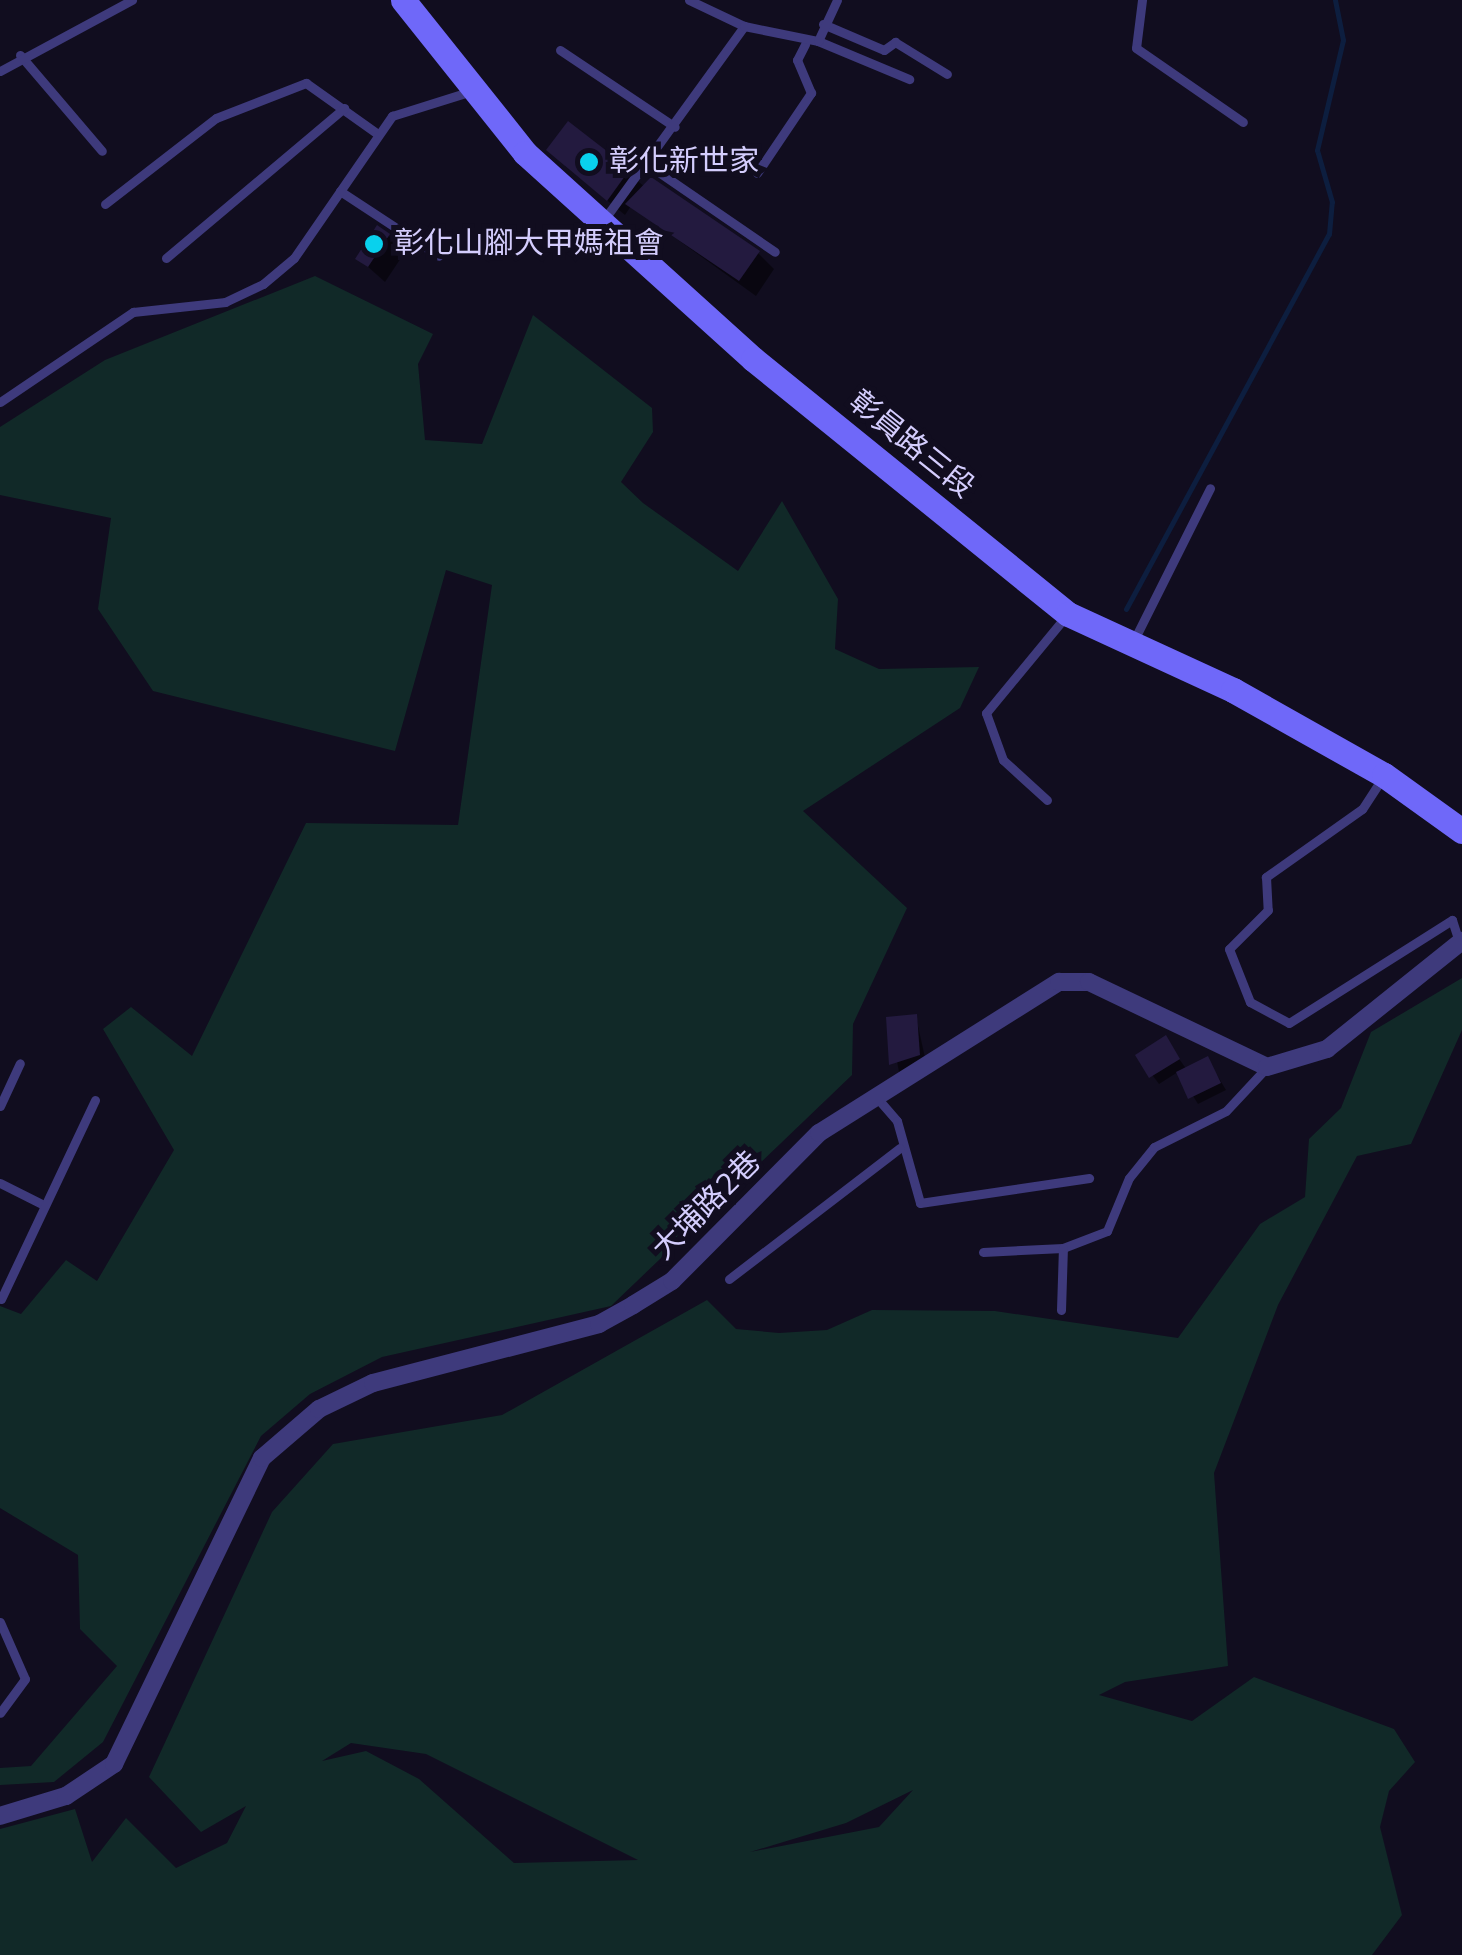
<!DOCTYPE html>
<html>
<head>
<meta charset="utf-8">
<style>
	body { margin:0 }
	#map { position:relative; width:1462px; height:1955px; overflow:hidden; background:#110d1f; font-family:"Nunito Sans","Noto Sans TC",sans-serif }
	div>[style] { position:absolute }
	[style*='--x'] { left:calc(var(--x)*1px); top:calc(var(--y)*1px); width:calc(var(--w)*1px); rotate:calc(var(--a)*1deg) }
	.green>* { inset:0; background:#112928 }
	.shadow>* { inset:0; background:#0007 }
	.stream>* { height:5px; margin:-2.5px; padding:0 2.5px; transform-origin:2.5px; border-radius:2.5px; background:#0d1e3f }
	.building>* { inset:0; background:#231a3f }
	.lane>* { height:9px; margin:-4.5px; padding:0 4.5px; transform-origin:4.5px; border-radius:4.5px; background:#3e3a7c }
	.street>* { height:18px; margin:-9px; padding:0 9px; transform-origin:9px; border-radius:9px; background:#3e3a7c }
	.secondary>* { height:25px; margin:-12.5px; padding:0 12.5px; transform-origin:12.5px; border-radius:12.5px; background:#6f68f9 }
	.dots>* { width:28px; height:28px; translate:-50% -50%; box-sizing:border-box; border:5px solid #110d1f; border-radius:50% }
	span { translate:-50% -50%; white-space:nowrap; text-align:center; line-height:1.15; -webkit-text-stroke:10px #110d1f; paint-order:stroke }
	.poi-label { font-size:30px; color:#d4cdfd }
	.left { translate:0 -50%; text-align:left }
	.street-label { font-size:30px; color:#d4cdfd }
</style>
</head>
<body>
<div id="map">
	<div class="green">
		<div style="clip-path:polygon(315px 276px,433px 334px,418px 364px,425px 440px,482px 444px,533px 315px,652px 408px,653px 432px,621px 482px,643px 503px,738px 571px,782px 501px,838px 599px,835px 649px,879px 669px,979px 667px,960px 708px,803px 811px,907px 908px,853px 1024px,852px 1075px,611px 1306px,382px 1357px,310px 1394px,261px 1436px,103px 1742px,54px 1782px,0 1785px,0 1768px,31px 1766px,117px 1666px,80px 1629px,78px 1555px,0 1508px,0 1306px,21px 1314px,66px 1260px,97px 1281px,174px 1150px,103px 1029px,131px 1007px,192px 1056px,306px 823px,458px 825px,492px 585px,446px 570px,395px 751px,153px 691px,98px 609px,111px 518px,0 495px,0 427px,105px 360px)"></div>
		<div style="clip-path:polygon(evenodd,1462px 978px,1462px 1030px,1411px 1144px,1357px 1156px,1278px 1305px,1214px 1473px,1228px 1666px,1125px 1682px,1099px 1695px,1192px 1721px,1254px 1677px,1394px 1729px,1415px 1762px,1389px 1791px,1380px 1827px,1402px 1915px,1372px 1955px,0 1955px,0 1829px,75px 1809px,92px 1862px,126px 1818px,176px 1868px,227px 1843px,246px 1806px,201px 1832px,149px 1777px,272px 1512px,333px 1444px,502px 1415px,707px 1300px,736px 1329px,779px 1333px,827px 1330px,872px 1310px,995px 1311px,1178px 1338px,1260px 1224px,1305px 1197px,1309px 1139px,1341px 1108px,1371px 1032px,1462px 978px,351px 1743px,426px 1754px,638px 1860px,514px 1863px,419px 1779px,366px 1751px,322px 1761px,351px 1743px,1462px 978px,913px 1790px,879px 1827px,750px 1852px,846px 1823px,913px 1790px)"></div>
	</div>
	<div class="shadow">
		<div style="clip-path:polygon(568px 125px,645px 187px,758px 253px,774px 269px,756px 296px,631px 206px,625px 215px,565px 166px)"></div>
		<div style="clip-path:polygon(389px 236px,405px 252px,385px 282px,358px 258px)"></div>
		<div style="clip-path:polygon(916px 1017px,926px 1062px,899px 1072px,889px 1019px)"></div>
		<div style="clip-path:polygon(1165px 1039px,1187px 1070px,1208px 1060px,1226px 1090px,1198px 1104px,1178px 1072px,1159px 1084px,1138px 1056px)"></div>
	</div>
	<div class="stream">
		<div style="--x:1126;--y:609;--w:426;--a:-61.6"></div>
		<div style="--x:1329;--y:234;--w:32;--a:-85"></div>
		<div style="--x:1332;--y:202;--w:54;--a:-106.1"></div>
		<div style="--x:1317;--y:150;--w:113;--a:-76.7"></div>
		<div style="--x:1343;--y:40;--w:41;--a:-101.3"></div>
	</div>
	<div class="building">
		<div style="clip-path:polygon(568px 121px,630px 169px,607px 201px,546px 150px)"></div>
		<div style="clip-path:polygon(651px 177px,760px 251px,739px 281px,625px 204px)"></div>
		<div style="clip-path:polygon(377px 225px,390px 234px,368px 267px,355px 259px)"></div>
		<div style="clip-path:polygon(917px 1014px,920px 1055px,889px 1065px,886px 1017px)"></div>
		<div style="clip-path:polygon(1166px 1035px,1180px 1059px,1149px 1078px,1135px 1055px)"></div>
		<div style="clip-path:polygon(1208px 1056px,1221px 1083px,1188px 1099px,1176px 1072px)"></div>
	</div>
	<div class="lane">
		<div style="--x:689;--y:0;--w:61;--a:25.3"></div>
		<div style="--x:1142;--y:0;--w:48;--a:97.1"></div>
		<div style="--x:1136;--y:48;--w:130;--a:34.7"></div>
		<div style="--x:823;--y:24;--w:66;--a:23.1"></div>
		<div style="--x:884;--y:50;--w:14;--a:-36"></div>
		<div style="--x:895;--y:42;--w:61;--a:31.6"></div>
		<div style="--x:818;--y:41;--w:99;--a:22.7"></div>
		<div style="--x:560;--y:50;--w:138;--a:33.8"></div>
		<div style="--x:20;--y:55;--w:126;--a:49.5"></div>
		<div style="--x:0;--y:71;--w:150;--a:-28.3"></div>
		<div style="--x:647;--y:164;--w:155;--a:34.5"></div>
		<div style="--x:757;--y:173;--w:97;--a:-56"></div>
		<div style="--x:811;--y:93;--w:36;--a:-113"></div>
		<div style="--x:797;--y:60;--w:18;--a:-63"></div>
		<div style="--x:340;--y:191;--w:118;--a:33.3"></div>
		<div style="--x:105;--y:204;--w:140;--a:-37.8"></div>
		<div style="--x:216;--y:118;--w:97;--a:-21.3"></div>
		<div style="--x:306;--y:83;--w:85;--a:35.4"></div>
		<div style="--x:603;--y:221;--w:241;--a:-54.1"></div>
		<div style="--x:744;--y:26;--w:76;--a:11.5"></div>
		<div style="--x:818;--y:41;--w:45;--a:-65.1"></div>
		<div style="--x:166;--y:258;--w:233;--a:-40.1"></div>
		<div style="--x:0;--y:402;--w:161;--a:-34.1"></div>
		<div style="--x:133;--y:312;--w:93;--a:-6.2"></div>
		<div style="--x:225;--y:302;--w:42;--a:-25.3"></div>
		<div style="--x:263;--y:284;--w:40;--a:-40"></div>
		<div style="--x:294;--y:258;--w:173;--a:-55.4"></div>
		<div style="--x:392;--y:116;--w:84;--a:-17.4"></div>
		<div style="--x:1133;--y:642;--w:172;--a:-63.4"></div>
		<div style="--x:1383;--y:777;--w:38;--a:123"></div>
		<div style="--x:1362;--y:809;--w:118;--a:144.7"></div>
		<div style="--x:1266;--y:877;--w:33;--a:87"></div>
		<div style="--x:1268;--y:910;--w:55;--a:135"></div>
		<div style="--x:1229;--y:949;--w:57;--a:68.4"></div>
		<div style="--x:1250;--y:1002;--w:44;--a:28.3"></div>
		<div style="--x:1289;--y:1023;--w:193;--a:-32.3"></div>
		<div style="--x:1452;--y:920;--w:23;--a:72"></div>
		<div style="--x:1047;--y:800;--w:59;--a:-137.7"></div>
		<div style="--x:1003;--y:760;--w:50;--a:-109.9"></div>
		<div style="--x:986;--y:713;--w:126;--a:-50.5"></div>
		<div style="--x:878;--y:1099;--w:29;--a:49"></div>
		<div style="--x:897;--y:1121;--w:85;--a:74.3"></div>
		<div style="--x:920;--y:1203;--w:171;--a:-8.4"></div>
		<div style="--x:0;--y:1106;--w:47;--a:-65.1"></div>
		<div style="--x:0;--y:1183;--w:49;--a:26.6"></div>
		<div style="--x:983;--y:1252;--w:80;--a:-2.9"></div>
		<div style="--x:1063;--y:1248;--w:47;--a:-21.1"></div>
		<div style="--x:1107;--y:1231;--w:57;--a:-67.5"></div>
		<div style="--x:1129;--y:1178;--w:40;--a:-51"></div>
		<div style="--x:1154;--y:1147;--w:80;--a:-26.6"></div>
		<div style="--x:1226;--y:1111;--w:60;--a:-47"></div>
		<div style="--x:729;--y:1279;--w:215;--a:-37.5"></div>
		<div style="--x:1;--y:1299;--w:220;--a:-64.7"></div>
		<div style="--x:1061;--y:1310;--w:62;--a:-88.2"></div>
		<div style="--x:0;--y:1622;--w:62;--a:66.3"></div>
		<div style="--x:25;--y:1679;--w:42;--a:126.3"></div>
	</div>
	<div class="street">
		<div style="--x:0;--y:1816;--w:69;--a:-16.9"></div>
		<div style="--x:66;--y:1796;--w:58;--a:-33.7"></div>
		<div style="--x:114;--y:1764;--w:340;--a:-64.2"></div>
		<div style="--x:262;--y:1458;--w:75;--a:-40.7"></div>
		<div style="--x:319;--y:1409;--w:60;--a:-25.7"></div>
		<div style="--x:373;--y:1383;--w:234;--a:-14.6"></div>
		<div style="--x:599;--y:1324;--w:39;--a:-29"></div>
		<div style="--x:633;--y:1305;--w:46;--a:-31.6"></div>
		<div style="--x:672;--y:1281;--w:209;--a:-45.2"></div>
		<div style="--x:819;--y:1133;--w:284;--a:-32.2"></div>
		<div style="--x:1059;--y:982;--w:30;--a:0"></div>
		<div style="--x:1089;--y:982;--w:197;--a:25.5"></div>
		<div style="--x:1267;--y:1067;--w:63;--a:-16.7"></div>
		<div style="--x:1327;--y:1049;--w:173;--a:-38.7"></div>
	</div>
	<div class="secondary">
		<div style="--x:403;--y:0;--w:196;--a:51.4"></div>
		<div style="--x:525;--y:153;--w:307;--a:42.1"></div>
		<div style="--x:753;--y:359;--w:405;--a:39"></div>
		<div style="--x:1068;--y:614;--w:182;--a:24.7"></div>
		<div style="--x:1233;--y:690;--w:173;--a:29.4"></div>
		<div style="--x:1384;--y:775;--w:96;--a:35.7"></div>
	</div>
	<div class="dots">
		<div style="left:589px;top:162px;background:#09d1ed"></div>
		<div style="left:374px;top:244px;background:#09d1ed"></div>
	</div>
	<div class="poi-label">
		<span class="left" style="left:609px;top:162px">彰化新世家</span>
		<span class="left" style="left:394px;top:244px">彰化山腳大甲媽祖會</span>
	</div>
	<div class="street-label">
		<span style="left:911px;top:445px;rotate:39deg">彰員路三段</span>
		<span style="left:707px;top:1206px;rotate:-45deg">大埔路2巷</span>
	</div>
</div>
</body>
</html>
